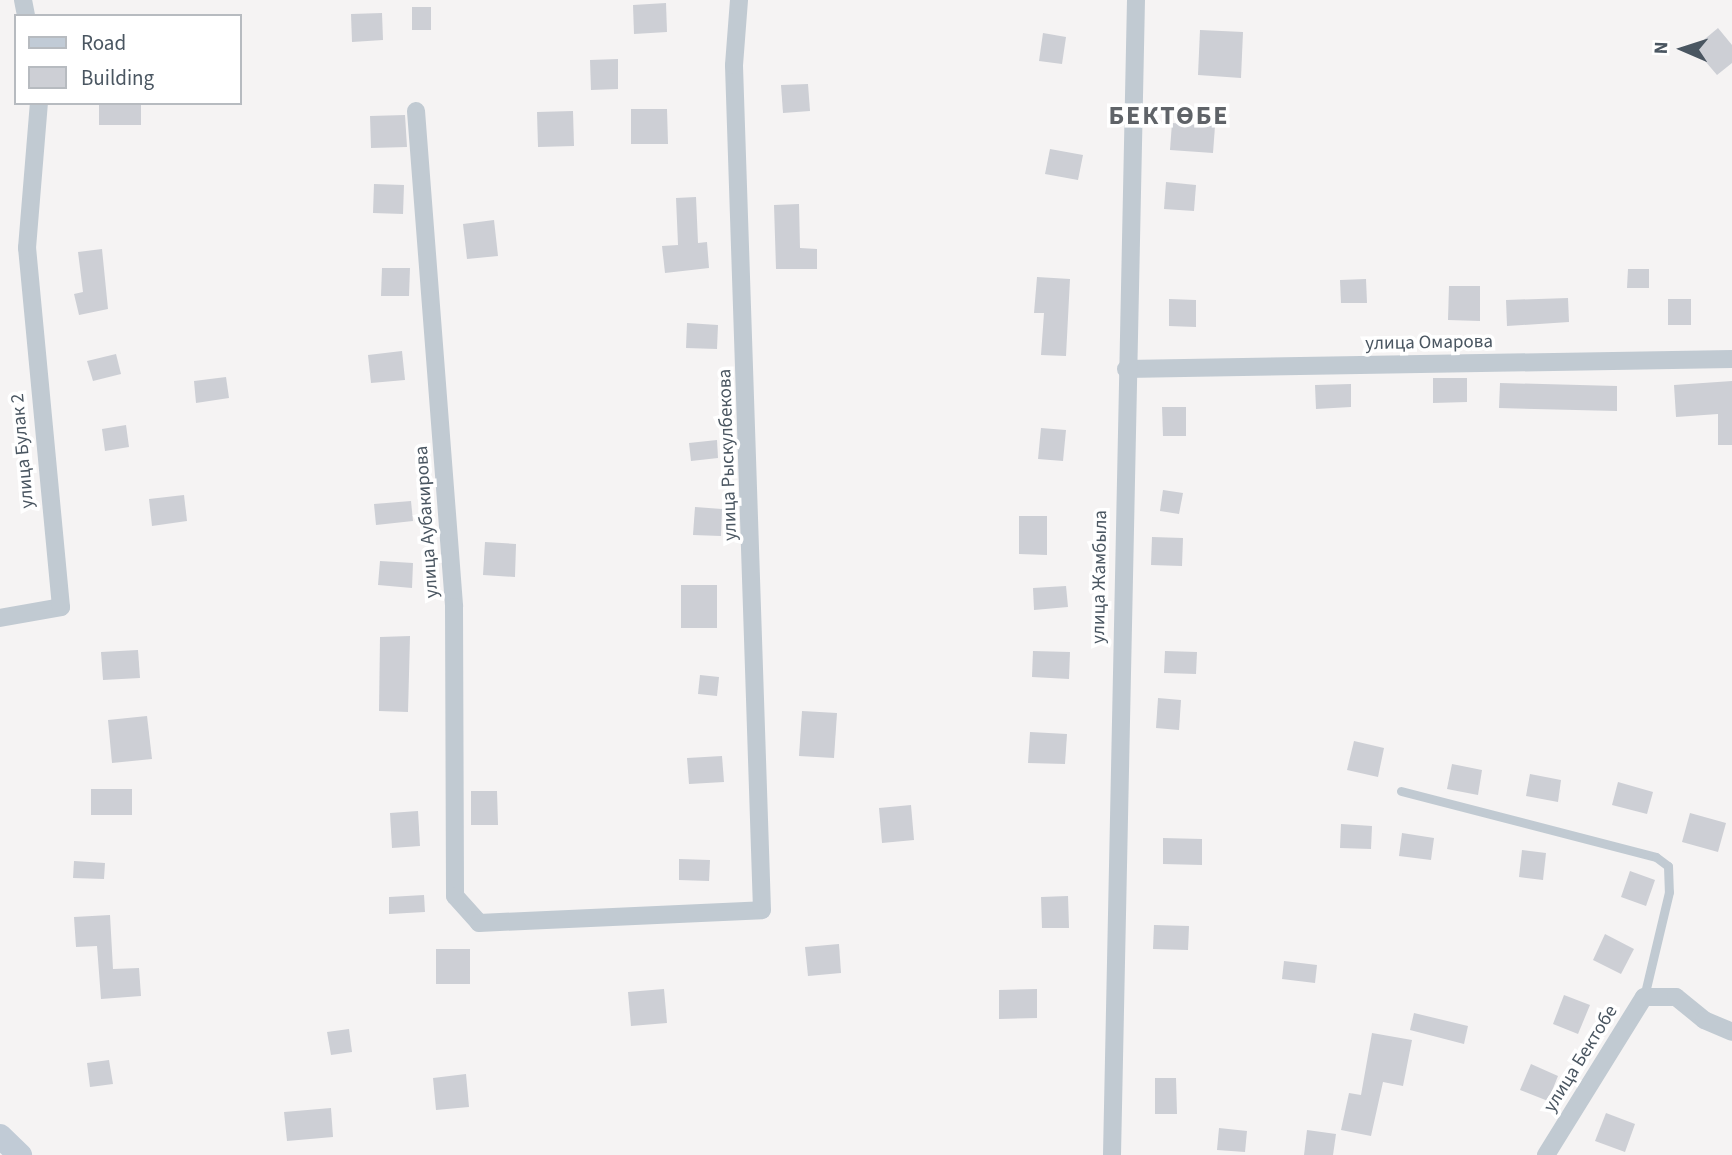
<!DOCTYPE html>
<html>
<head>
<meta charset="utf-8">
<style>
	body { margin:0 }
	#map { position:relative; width:1732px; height:1155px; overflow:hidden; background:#f5f3f3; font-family:"Source Sans 3",sans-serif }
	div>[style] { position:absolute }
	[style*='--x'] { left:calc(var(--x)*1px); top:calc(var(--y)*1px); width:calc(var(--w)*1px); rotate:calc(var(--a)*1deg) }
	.building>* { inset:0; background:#cdcfd5 }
	.lane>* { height:9px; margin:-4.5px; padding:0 4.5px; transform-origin:4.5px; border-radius:4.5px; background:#c1cad2 }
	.street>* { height:18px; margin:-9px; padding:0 9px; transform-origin:9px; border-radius:9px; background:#c1cad2 }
	.secondary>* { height:24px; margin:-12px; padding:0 12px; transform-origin:12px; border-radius:12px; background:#c1cbd6 }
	span { translate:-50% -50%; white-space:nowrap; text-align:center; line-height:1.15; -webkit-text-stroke:7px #fff; paint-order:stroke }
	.street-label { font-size:19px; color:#4a5661 }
	.district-label { font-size:26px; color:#5f6368; font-weight:700; letter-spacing:2px }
	.legend { position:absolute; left:14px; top:14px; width:228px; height:91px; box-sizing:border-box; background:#fff; border:2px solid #b7bbc0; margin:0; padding:9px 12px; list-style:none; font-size:21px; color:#4a5661 }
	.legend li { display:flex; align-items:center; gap:14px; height:35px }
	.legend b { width:35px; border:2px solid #b7bbc0 }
	.north { position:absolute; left:1648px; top:14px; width:70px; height:70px; -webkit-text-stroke:5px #fff; paint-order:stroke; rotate:273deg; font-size:19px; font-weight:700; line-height:28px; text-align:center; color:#4a5661 }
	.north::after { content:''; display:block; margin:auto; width:24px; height:32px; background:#4a5661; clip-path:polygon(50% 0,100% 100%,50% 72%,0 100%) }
</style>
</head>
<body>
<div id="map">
	<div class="building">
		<div style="clip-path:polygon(666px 3px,667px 32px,634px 34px,633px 5px)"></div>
		<div style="clip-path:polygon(412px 7px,431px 7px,431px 30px,412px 30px)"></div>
		<div style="clip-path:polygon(382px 13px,383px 40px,352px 42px,351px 14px)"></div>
		<div style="clip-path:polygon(1718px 28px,1732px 45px,1732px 63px,1717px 75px,1694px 48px)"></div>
		<div style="clip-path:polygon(1200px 30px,1243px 32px,1241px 78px,1198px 75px)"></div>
		<div style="clip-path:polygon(1043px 33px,1066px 37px,1062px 64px,1039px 61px)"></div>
		<div style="clip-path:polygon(618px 59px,618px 89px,591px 90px,590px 60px)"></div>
		<div style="clip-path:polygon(808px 84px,810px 111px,783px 113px,781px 85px)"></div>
		<div style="clip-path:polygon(99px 103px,141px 103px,141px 125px,99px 125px)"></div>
		<div style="clip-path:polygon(631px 109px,667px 109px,668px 144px,631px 144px)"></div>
		<div style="clip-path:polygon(573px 111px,574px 146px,538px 147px,537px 112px)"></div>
		<div style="clip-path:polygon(405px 115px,407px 147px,371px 148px,370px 116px)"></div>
		<div style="clip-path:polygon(1172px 123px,1215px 126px,1213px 153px,1170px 150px)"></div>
		<div style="clip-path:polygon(1050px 149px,1083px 155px,1078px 180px,1045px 174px)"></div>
		<div style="clip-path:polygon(1166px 182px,1196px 185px,1194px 211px,1164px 209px)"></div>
		<div style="clip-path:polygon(374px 184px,404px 185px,403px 214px,373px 213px)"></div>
		<div style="clip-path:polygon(696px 197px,698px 243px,707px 242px,709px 268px,665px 273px,662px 246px,678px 245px,676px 198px)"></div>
		<div style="clip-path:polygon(799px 204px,800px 248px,817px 249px,817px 269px,776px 269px,774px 205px)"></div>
		<div style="clip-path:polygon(494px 220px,498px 256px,467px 259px,463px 224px)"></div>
		<div style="clip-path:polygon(102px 249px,108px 309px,79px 315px,74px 294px,83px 292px,78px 252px)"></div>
		<div style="clip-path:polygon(382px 268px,410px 268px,409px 296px,381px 296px)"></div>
		<div style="clip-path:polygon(1628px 269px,1649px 269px,1649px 288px,1627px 288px)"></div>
		<div style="clip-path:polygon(1037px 277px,1070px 279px,1066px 356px,1041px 355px,1044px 313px,1034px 313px)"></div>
		<div style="clip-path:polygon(1366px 279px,1367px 303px,1341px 303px,1340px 280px)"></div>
		<div style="clip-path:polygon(1449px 286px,1480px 286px,1480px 321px,1448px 320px)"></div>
		<div style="clip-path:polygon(1568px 298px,1569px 322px,1507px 326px,1506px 300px)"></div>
		<div style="clip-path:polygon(1169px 299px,1196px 300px,1196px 327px,1169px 326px)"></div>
		<div style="clip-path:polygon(1668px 299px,1691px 299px,1691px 325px,1668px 325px)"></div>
		<div style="clip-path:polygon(687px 323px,718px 325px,717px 349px,686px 348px)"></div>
		<div style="clip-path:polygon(402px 351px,405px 380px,371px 383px,368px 355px)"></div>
		<div style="clip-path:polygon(116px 354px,121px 374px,93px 381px,87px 361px)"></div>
		<div style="clip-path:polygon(226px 377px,229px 398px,196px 403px,194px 381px)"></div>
		<div style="clip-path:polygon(1433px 378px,1467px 378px,1467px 402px,1433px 403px)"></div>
		<div style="clip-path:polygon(1732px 381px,1732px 445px,1718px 445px,1718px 414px,1676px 417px,1674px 385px)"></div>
		<div style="clip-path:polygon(1500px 383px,1617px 386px,1617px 411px,1499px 408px)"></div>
		<div style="clip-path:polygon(1351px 384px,1351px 407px,1316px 409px,1315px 385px)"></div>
		<div style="clip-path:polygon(1162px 407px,1186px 407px,1186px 436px,1163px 436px)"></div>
		<div style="clip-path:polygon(126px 425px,129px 447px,105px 451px,102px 429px)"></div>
		<div style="clip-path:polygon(1041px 428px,1066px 430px,1063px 461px,1038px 459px)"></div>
		<div style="clip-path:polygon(717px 440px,718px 458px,691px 461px,689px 443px)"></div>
		<div style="clip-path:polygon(1163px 490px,1183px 493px,1179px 514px,1160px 511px)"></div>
		<div style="clip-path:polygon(184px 495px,187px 521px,152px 526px,149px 499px)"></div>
		<div style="clip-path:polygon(411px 501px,413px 521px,376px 525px,374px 504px)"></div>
		<div style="clip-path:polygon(695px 507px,722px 509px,721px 536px,693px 535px)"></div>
		<div style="clip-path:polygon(1019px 516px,1047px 516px,1047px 555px,1019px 554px)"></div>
		<div style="clip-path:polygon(1152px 537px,1183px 538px,1182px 566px,1151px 565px)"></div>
		<div style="clip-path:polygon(485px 542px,516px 544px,515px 577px,483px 575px)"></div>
		<div style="clip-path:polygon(380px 561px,413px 563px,412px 588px,378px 585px)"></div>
		<div style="clip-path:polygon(681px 585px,717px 585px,717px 628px,681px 628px)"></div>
		<div style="clip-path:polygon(1066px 586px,1068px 607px,1034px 610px,1033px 588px)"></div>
		<div style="clip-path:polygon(410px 636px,408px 712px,379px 711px,380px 637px)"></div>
		<div style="clip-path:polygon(138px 650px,140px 678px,103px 680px,101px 652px)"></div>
		<div style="clip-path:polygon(1033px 651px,1070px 652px,1069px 679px,1032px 677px)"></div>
		<div style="clip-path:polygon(1165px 651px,1197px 652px,1196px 674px,1164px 673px)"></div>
		<div style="clip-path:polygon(700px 675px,719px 677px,717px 696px,698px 694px)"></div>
		<div style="clip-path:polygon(1158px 698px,1181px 700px,1179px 730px,1156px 728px)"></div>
		<div style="clip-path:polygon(802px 711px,837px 713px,834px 758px,799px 756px)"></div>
		<div style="clip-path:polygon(147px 716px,152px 759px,112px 763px,108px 720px)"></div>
		<div style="clip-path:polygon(1030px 732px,1067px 734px,1065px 764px,1028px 763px)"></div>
		<div style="clip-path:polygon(1354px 741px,1384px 748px,1378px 777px,1347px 770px)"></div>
		<div style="clip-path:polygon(722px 756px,724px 782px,689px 784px,687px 758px)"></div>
		<div style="clip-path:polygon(1452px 764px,1482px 770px,1478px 795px,1447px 789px)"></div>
		<div style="clip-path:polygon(1530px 774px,1561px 780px,1558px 802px,1526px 796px)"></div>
		<div style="clip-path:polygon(1618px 782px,1653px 792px,1647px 814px,1612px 805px)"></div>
		<div style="clip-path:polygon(91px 789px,132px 789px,132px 815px,91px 815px)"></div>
		<div style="clip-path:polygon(471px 791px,497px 791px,498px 825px,471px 825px)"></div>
		<div style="clip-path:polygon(911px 805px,914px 840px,882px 843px,879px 808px)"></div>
		<div style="clip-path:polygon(418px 811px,420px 846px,392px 848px,390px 813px)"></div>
		<div style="clip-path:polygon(1690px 813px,1726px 823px,1718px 852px,1682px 842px)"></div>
		<div style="clip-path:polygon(1341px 824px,1372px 826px,1371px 849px,1340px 848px)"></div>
		<div style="clip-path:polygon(1402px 833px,1434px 838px,1431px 860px,1399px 856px)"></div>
		<div style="clip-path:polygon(1163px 838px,1202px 839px,1202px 865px,1163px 864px)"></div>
		<div style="clip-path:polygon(1522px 850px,1546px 853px,1543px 880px,1519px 877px)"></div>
		<div style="clip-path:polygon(679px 859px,710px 860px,709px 881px,679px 880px)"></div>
		<div style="clip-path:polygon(74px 861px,105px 863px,104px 879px,73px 878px)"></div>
		<div style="clip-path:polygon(1630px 871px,1655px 880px,1646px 906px,1621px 897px)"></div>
		<div style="clip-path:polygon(424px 895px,425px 912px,389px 914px,389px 897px)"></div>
		<div style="clip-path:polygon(1068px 896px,1069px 928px,1042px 928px,1041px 897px)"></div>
		<div style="clip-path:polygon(110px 915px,113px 969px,139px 968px,141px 996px,101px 999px,97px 946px,76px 947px,74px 917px)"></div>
		<div style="clip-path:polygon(1154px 925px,1189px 926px,1188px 950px,1153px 949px)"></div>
		<div style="clip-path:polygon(1605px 934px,1634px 949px,1621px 974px,1593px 960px)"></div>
		<div style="clip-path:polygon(839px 944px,841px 973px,808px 976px,805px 947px)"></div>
		<div style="clip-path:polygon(436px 949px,470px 949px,470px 984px,436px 984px)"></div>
		<div style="clip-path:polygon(1284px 961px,1317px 965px,1315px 983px,1282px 979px)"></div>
		<div style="clip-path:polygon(664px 989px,667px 1023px,631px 1026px,628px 992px)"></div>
		<div style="clip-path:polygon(1037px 989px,1037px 1018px,999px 1019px,999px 990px)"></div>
		<div style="clip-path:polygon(1564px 995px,1590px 1005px,1578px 1034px,1553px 1024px)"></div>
		<div style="clip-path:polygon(1414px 1013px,1468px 1026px,1464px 1044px,1410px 1030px)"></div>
		<div style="clip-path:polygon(349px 1029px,352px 1052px,331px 1055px,327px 1032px)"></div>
		<div style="clip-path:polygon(1372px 1033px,1412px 1040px,1403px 1086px,1383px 1082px,1371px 1136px,1341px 1130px,1349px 1093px,1361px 1095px)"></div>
		<div style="clip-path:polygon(109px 1060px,113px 1084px,90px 1087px,87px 1063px)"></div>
		<div style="clip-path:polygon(1531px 1064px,1558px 1076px,1548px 1101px,1520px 1090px)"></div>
		<div style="clip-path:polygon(466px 1074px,469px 1107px,436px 1110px,433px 1078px)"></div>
		<div style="clip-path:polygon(1155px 1078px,1176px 1078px,1177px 1114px,1155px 1114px)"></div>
		<div style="clip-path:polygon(331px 1108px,333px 1137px,287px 1141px,284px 1112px)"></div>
		<div style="clip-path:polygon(1606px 1113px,1635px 1124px,1625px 1152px,1595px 1141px)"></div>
		<div style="clip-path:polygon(1219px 1128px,1247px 1131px,1245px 1152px,1217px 1150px)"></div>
		<div style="clip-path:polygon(1307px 1130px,1336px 1134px,1333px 1155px,1304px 1155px)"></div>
	</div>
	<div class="lane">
		<div style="--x:1401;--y:791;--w:263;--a:14.5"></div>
		<div style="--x:1656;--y:857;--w:15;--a:37"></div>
		<div style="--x:1668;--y:866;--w:26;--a:88"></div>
		<div style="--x:1669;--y:892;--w:108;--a:103.4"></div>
	</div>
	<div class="street">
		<div style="--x:23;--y:0;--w:16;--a:79"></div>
		<div style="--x:416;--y:111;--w:497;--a:85.6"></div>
		<div style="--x:454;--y:607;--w:289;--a:89.8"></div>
		<div style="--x:455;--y:896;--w:36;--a:48"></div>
		<div style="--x:479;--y:923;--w:283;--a:-2.6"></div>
		<div style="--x:762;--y:910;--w:845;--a:-91.9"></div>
		<div style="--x:734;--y:65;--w:65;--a:-85.6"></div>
		<div style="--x:1126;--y:369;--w:606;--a:-0.95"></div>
		<div style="--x:0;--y:618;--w:62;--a:-10.2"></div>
		<div style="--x:61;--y:607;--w:361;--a:-95.4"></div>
		<div style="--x:27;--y:248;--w:145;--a:-85.3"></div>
		<div style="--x:1112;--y:1155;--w:1155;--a:-88.81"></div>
		<div style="--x:1546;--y:1155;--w:186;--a:-58.2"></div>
		<div style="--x:1644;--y:997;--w:32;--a:0"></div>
		<div style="--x:1676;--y:997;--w:36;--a:39"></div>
		<div style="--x:1704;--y:1020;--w:30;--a:23"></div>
	</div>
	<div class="secondary">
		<div style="--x:0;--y:1136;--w:28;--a:44"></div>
	</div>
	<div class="street-label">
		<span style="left:1429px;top:343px;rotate:-1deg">улица Омарова</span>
		<span style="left:23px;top:451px;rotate:-95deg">улица Булак 2</span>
		<span style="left:728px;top:455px;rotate:-92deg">улица Рыскулбекова</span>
		<span style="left:427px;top:522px;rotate:-94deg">улица Аубакирова</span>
		<span style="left:1100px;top:577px;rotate:-89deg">улица Жамбыла</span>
		<span style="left:1581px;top:1059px;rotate:-58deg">улица Бектобе</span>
	</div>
	<div class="district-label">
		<span style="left:1169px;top:116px">БЕКТӨБЕ</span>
	</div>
	<ul class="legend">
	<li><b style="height:9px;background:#c1cbd6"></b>Road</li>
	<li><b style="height:19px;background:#cdcfd5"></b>Building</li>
	</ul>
	<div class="north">N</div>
</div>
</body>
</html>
